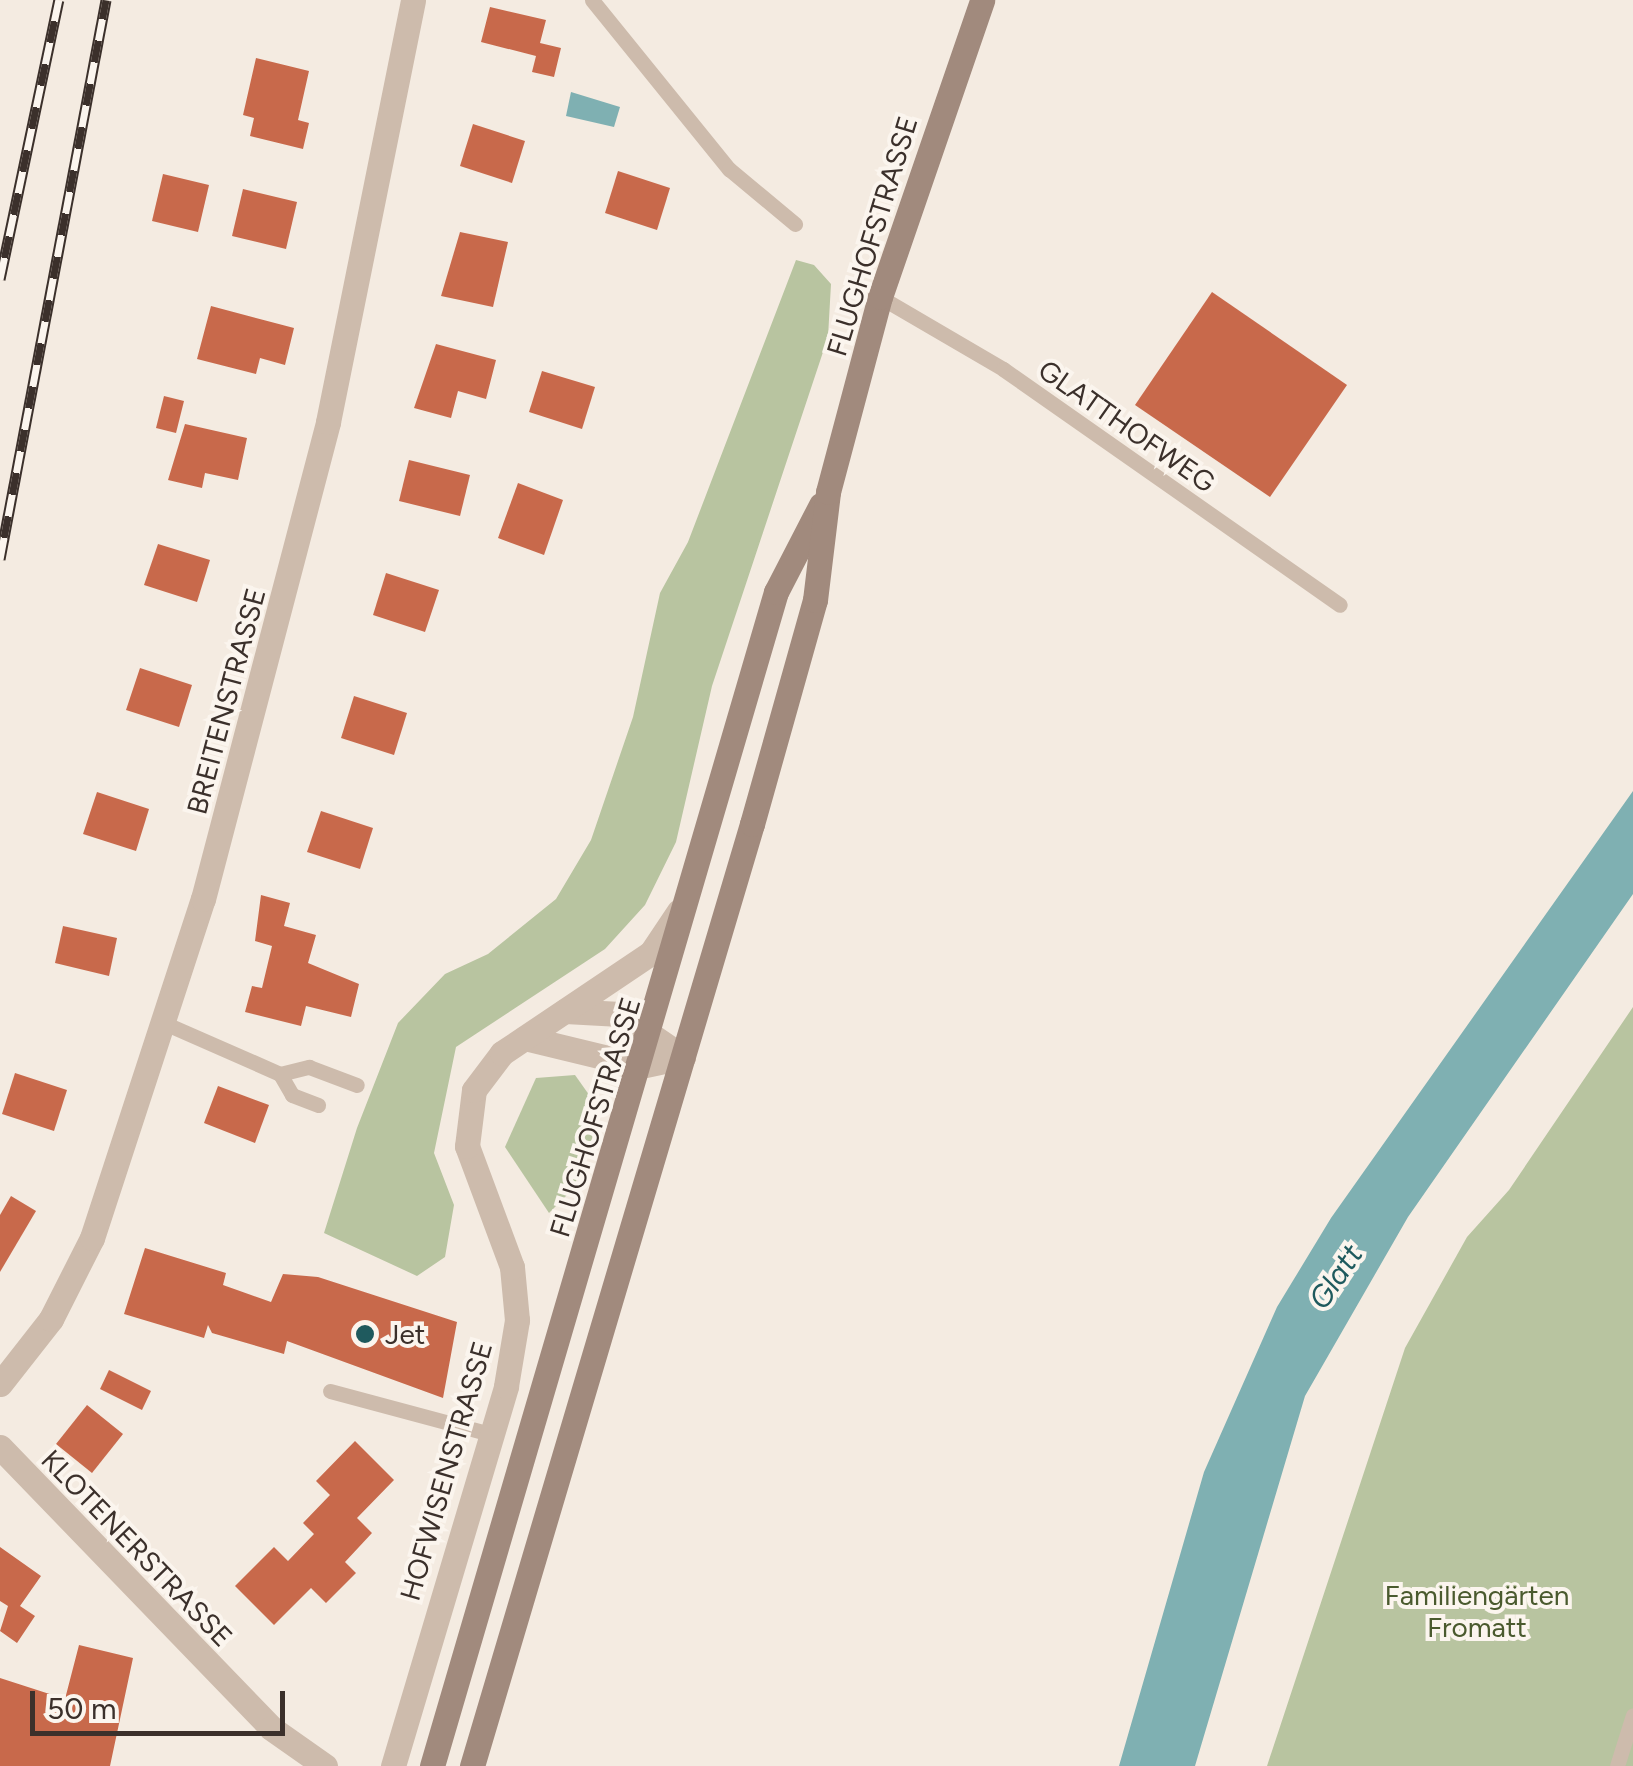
<!DOCTYPE html>
<html>
<head>
<meta charset="utf-8">
<style>
	body { margin:0 }
	#map { position:relative; width:1633px; height:1766px; overflow:hidden; background:#f4ebe1; font-family:Figtree,sans-serif }
	div>[style] { position:absolute }
	[style*='--x'] { left:calc(var(--x)*1px); top:calc(var(--y)*1px); width:calc(var(--w)*1px); rotate:calc(var(--a)*1deg) }
	.green>* { inset:0; background:#b8c4a0 }
	.water>* { inset:0; background:#7fb0b2 }
	.building>* { inset:0; background:#c8694b }
	.lane>* { height:15px; margin:-7.5px; padding:0 7.5px; transform-origin:7.5px; border-radius:7.5px; background:#cdbbac }
	.street>* { height:25px; margin:-12.5px; padding:0 12.5px; transform-origin:12.5px; border-radius:12.5px; background:#cdbbac }
	.secondary>* { height:25px; margin:-12.5px; padding:0 12.5px; transform-origin:12.5px; border-radius:12.5px; background:#a18a7d }
	.rail>* { height:11px; margin-top:-5.5px; transform-origin:0; background:repeating-linear-gradient(90deg,#fbf5ee 0 22px,#3b302b 0 44px); box-sizing:border-box; border-block:2px solid #3b302b }
	.dots>* { width:28px; height:28px; translate:-50% -50%; box-sizing:border-box; border:5px solid #fbf5ee; border-radius:50% }
	span { translate:-50% -50%; white-space:nowrap; text-align:center; line-height:1.15; -webkit-text-stroke:8px #fbf5ee; paint-order:stroke }
	.street-label { font-size:28px; color:#3b302b }
	.poi-label { font-size:28px; color:#3b302b }
	.left { translate:0 -50%; text-align:left }
	.park-label { font-size:28px; color:#4a5a2e }
	.water-label { font-size:30px; color:#1f5a5e; font-style:italic }
	.scale { position:absolute; left:30px; top:1691px; width:255px; height:45px; box-sizing:border-box; border:5px solid #3b302b; border-top:0; padding-left:12px; font-size:30px; line-height:35px; white-space:nowrap; color:#3b302b; -webkit-text-stroke:8px #fbf5ee; paint-order:stroke }
</style>
</head>
<body>
<div id="map">
	<div class="green">
		<div style="clip-path:polygon(796px 260px,814px 265px,831px 284px,828px 337px,712px 686px,676px 842px,645px 905px,605px 949px,456px 1047px,434px 1153px,454px 1205px,445px 1257px,417px 1276px,324px 1233px,357px 1128px,398px 1023px,445px 974px,488px 954px,556px 899px,591px 840px,633px 717px,660px 593px,688px 542px)"></div>
		<div style="clip-path:polygon(1633px 1007px,1633px 1766px,1267px 1766px,1405px 1348px,1467px 1237px,1509px 1190px)"></div>
		<div style="clip-path:polygon(575px 1075px,592px 1099px,597px 1125px,573px 1189px,549px 1213px,505px 1147px,536px 1078px)"></div>
	</div>
	<div class="water">
		<div style="clip-path:polygon(571px 92px,620px 107px,614px 127px,566px 116px)"></div>
		<div style="clip-path:polygon(1633px 791px,1633px 894px,1408px 1217px,1305px 1396px,1195px 1766px,1119px 1766px,1204px 1472px,1277px 1307px,1331px 1218px)"></div>
	</div>
	<div class="building">
		<div style="clip-path:polygon(490px 7px,546px 20px,540px 43px,561px 48px,554px 77px,532px 72px,536px 56px,481px 42px)"></div>
		<div style="clip-path:polygon(256px 58px,309px 71px,298px 120px,309px 123px,303px 149px,250px 136px,254px 118px,243px 115px)"></div>
		<div style="clip-path:polygon(473px 124px,525px 141px,512px 183px,460px 166px)"></div>
		<div style="clip-path:polygon(618px 171px,670px 188px,657px 230px,605px 213px)"></div>
		<div style="clip-path:polygon(163px 174px,209px 185px,198px 232px,152px 221px)"></div>
		<div style="clip-path:polygon(243px 189px,297px 202px,286px 249px,232px 236px)"></div>
		<div style="clip-path:polygon(460px 232px,508px 242px,493px 307px,441px 296px)"></div>
		<div style="clip-path:polygon(1212px 292px,1347px 385px,1270px 497px,1135px 405px)"></div>
		<div style="clip-path:polygon(211px 306px,294px 328px,285px 365px,260px 358px,256px 374px,197px 359px)"></div>
		<div style="clip-path:polygon(436px 344px,496px 360px,486px 399px,458px 391px,451px 418px,414px 408px)"></div>
		<div style="clip-path:polygon(542px 371px,595px 387px,582px 429px,529px 412px)"></div>
		<div style="clip-path:polygon(164px 396px,184px 401px,176px 433px,156px 428px)"></div>
		<div style="clip-path:polygon(185px 424px,247px 438px,238px 480px,205px 473px,202px 488px,168px 480px)"></div>
		<div style="clip-path:polygon(409px 460px,470px 475px,460px 516px,399px 501px)"></div>
		<div style="clip-path:polygon(518px 483px,563px 500px,544px 555px,498px 538px)"></div>
		<div style="clip-path:polygon(158px 544px,210px 560px,197px 602px,144px 585px)"></div>
		<div style="clip-path:polygon(386px 573px,439px 590px,425px 632px,373px 615px)"></div>
		<div style="clip-path:polygon(140px 668px,192px 685px,179px 727px,126px 710px)"></div>
		<div style="clip-path:polygon(354px 696px,407px 713px,394px 755px,341px 738px)"></div>
		<div style="clip-path:polygon(97px 792px,149px 809px,136px 851px,83px 834px)"></div>
		<div style="clip-path:polygon(321px 811px,373px 828px,360px 869px,307px 852px)"></div>
		<div style="clip-path:polygon(261px 895px,290px 903px,284px 926px,316px 935px,308px 963px,359px 984px,351px 1017px,306px 1006px,301px 1026px,245px 1012px,252px 986px,262px 988px,272px 946px,255px 941px)"></div>
		<div style="clip-path:polygon(63px 926px,117px 938px,109px 976px,55px 963px)"></div>
		<div style="clip-path:polygon(15px 1073px,67px 1090px,54px 1131px,2px 1114px)"></div>
		<div style="clip-path:polygon(218px 1086px,269px 1105px,255px 1143px,204px 1123px)"></div>
		<div style="clip-path:polygon(11px 1196px,36px 1211px,0 1272px,0 1215px)"></div>
		<div style="clip-path:polygon(145px 1248px,226px 1273px,223px 1285px,271px 1302px,283px 1274px,318px 1277px,457px 1322px,443px 1398px,287px 1341px,284px 1354px,212px 1333px,208px 1325px,204px 1338px,124px 1314px)"></div>
		<div style="clip-path:polygon(109px 1370px,151px 1391px,142px 1410px,100px 1389px)"></div>
		<div style="clip-path:polygon(87px 1405px,123px 1434px,92px 1473px,56px 1444px)"></div>
		<div style="clip-path:polygon(355px 1441px,394px 1480px,357px 1518px,372px 1533px,345px 1562px,356px 1573px,326px 1603px,311px 1588px,274px 1625px,235px 1586px,274px 1547px,288px 1561px,314px 1534px,303px 1523px,330px 1495px,316px 1481px)"></div>
		<div style="clip-path:polygon(0 1547px,41px 1576px,20px 1606px,35px 1616px,17px 1643px,0 1631px,8px 1606px,0 1601px)"></div>
		<div style="clip-path:polygon(79px 1645px,133px 1658px,110px 1766px,0 1766px,0 1678px,65px 1699px)"></div>
	</div>
	<div class="lane">
		<div style="--x:592;--y:0;--w:218;--a:51"></div>
		<div style="--x:729;--y:169;--w:86;--a:39.8"></div>
		<div style="--x:880;--y:297;--w:143;--a:30.3"></div>
		<div style="--x:1003;--y:369;--w:411;--a:35"></div>
		<div style="--x:164;--y:1023;--w:127;--a:23.7"></div>
		<div style="--x:280;--y:1074;--w:24;--a:60"></div>
		<div style="--x:292;--y:1095;--w:28;--a:21"></div>
		<div style="--x:280;--y:1074;--w:30;--a:-14"></div>
		<div style="--x:309;--y:1067;--w:51;--a:20.6"></div>
		<div style="--x:330;--y:1391;--w:166;--a:15"></div>
		<div style="--x:1617;--y:1766;--w:53;--a:-72.6"></div>
	</div>
	<div class="street">
		<div style="--x:525;--y:1038;--w:119;--a:13.6"></div>
		<div style="--x:641;--y:1066;--w:43;--a:-12.1"></div>
		<div style="--x:683;--y:1057;--w:76;--a:-145.7"></div>
		<div style="--x:620;--y:1014;--w:55;--a:-176.9"></div>
		<div style="--x:0;--y:1384;--w:83;--a:-51.9"></div>
		<div style="--x:51;--y:1319;--w:91;--a:-63.2"></div>
		<div style="--x:92;--y:1238;--w:357;--a:-71.9"></div>
		<div style="--x:203;--y:899;--w:493;--a:-75.3"></div>
		<div style="--x:328;--y:422;--w:430;--a:-78.6"></div>
		<div style="--x:0;--y:1447;--w:390;--a:46"></div>
		<div style="--x:271;--y:1728;--w:66;--a:35.1"></div>
		<div style="--x:393;--y:1766;--w:396;--a:-73.4"></div>
		<div style="--x:506;--y:1386;--w:67;--a:-80.5"></div>
		<div style="--x:517;--y:1320;--w:53;--a:-95.4"></div>
		<div style="--x:512;--y:1267;--w:129;--a:-110.4"></div>
		<div style="--x:467;--y:1146;--w:56;--a:-82.9"></div>
		<div style="--x:474;--y:1090;--w:46;--a:-52.9"></div>
		<div style="--x:502;--y:1053;--w:179;--a:-33.9"></div>
		<div style="--x:651;--y:953;--w:50;--a:-56.3"></div>
	</div>
	<div class="secondary">
		<div style="--x:432;--y:1766;--w:1223;--a:-73.67"></div>
		<div style="--x:776;--y:592;--w:98;--a:-62.7"></div>
		<div style="--x:472;--y:1766;--w:983;--a:-73.45"></div>
		<div style="--x:752;--y:824;--w:233;--a:-74.3"></div>
		<div style="--x:815;--y:600;--w:109;--a:-83.1"></div>
		<div style="--x:828;--y:492;--w:202;--a:-75.1"></div>
		<div style="--x:880;--y:297;--w:314;--a:-71"></div>
	</div>
	<div class="rail">
		<div style="--x:0;--y:279;--w:285;--a:-78.1"></div>
		<div style="--x:0;--y:559;--w:569;--a:-79.26"></div>
	</div>
	<div class="dots">
		<div style="left:365px;top:1334px;background:#1f5a5e"></div>
	</div>
	<div class="street-label">
		<span style="left:872px;top:236px;rotate:-73deg">FLUGHOFSTRASSE</span>
		<span style="left:1127px;top:426px;rotate:35deg">GLATTHOFWEG</span>
		<span style="left:226px;top:701px;rotate:-75deg">BREITENSTRASSE</span>
		<span style="left:595px;top:1117px;rotate:-73deg">FLUGHOFSTRASSE</span>
		<span style="left:446px;top:1471px;rotate:-74deg">HOFWISENSTRASSE</span>
		<span style="left:137px;top:1548px;rotate:46deg">KLOTENERSTRASSE</span>
	</div>
	<div class="poi-label">
		<span class="left" style="left:385px;top:1334px">Jet</span>
	</div>
	<div class="park-label">
		<span style="left:1477px;top:1611px">Familiengärten<br>Fromatt</span>
	</div>
	<div class="water-label">
		<span style="left:1336px;top:1277px;rotate:-56deg">Glatt</span>
	</div>
	<div class="scale">50 m</div>
</div>
</body>
</html>
